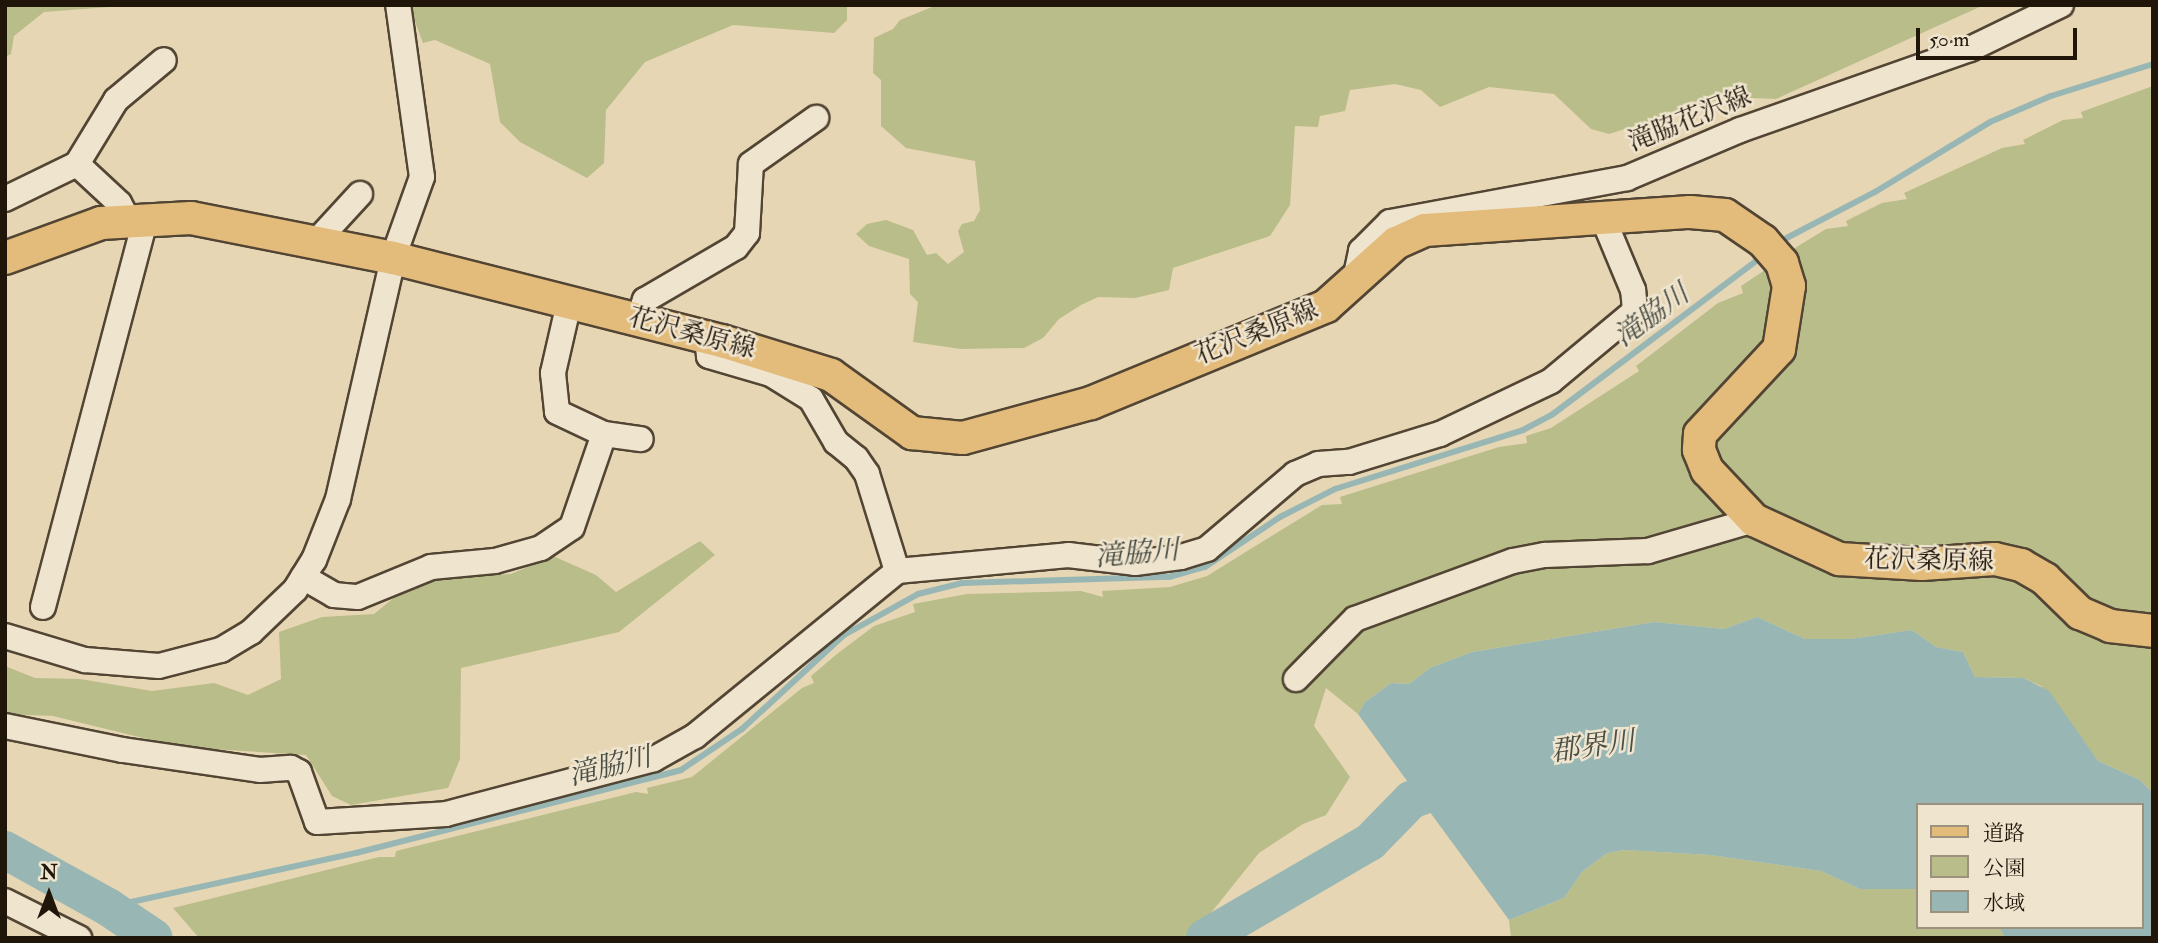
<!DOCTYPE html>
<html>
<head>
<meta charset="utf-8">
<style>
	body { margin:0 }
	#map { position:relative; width:2158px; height:943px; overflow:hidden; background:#e6d6b3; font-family:"IM FELL Double Pica","Noto Serif JP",serif }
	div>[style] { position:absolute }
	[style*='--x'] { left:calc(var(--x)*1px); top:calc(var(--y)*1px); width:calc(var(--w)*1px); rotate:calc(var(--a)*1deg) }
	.green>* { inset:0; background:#b9bd8a }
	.water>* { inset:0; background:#98b7b4 }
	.stream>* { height:6px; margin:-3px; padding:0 3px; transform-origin:3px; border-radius:3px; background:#98b7b4 }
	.river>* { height:38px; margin:-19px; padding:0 19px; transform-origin:19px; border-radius:19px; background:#98b7b4 }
	.roads { filter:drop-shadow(2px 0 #524534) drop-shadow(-2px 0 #524534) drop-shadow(0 2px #524534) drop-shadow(0 -2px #524534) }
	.minor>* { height:24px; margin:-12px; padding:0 12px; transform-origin:12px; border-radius:12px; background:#efe4ce }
	.major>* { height:32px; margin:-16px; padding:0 16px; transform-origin:16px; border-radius:16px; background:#e3bb7a }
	span { translate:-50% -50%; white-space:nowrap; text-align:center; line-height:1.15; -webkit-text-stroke:5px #efe4ce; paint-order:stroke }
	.street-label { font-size:26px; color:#201509 }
	.water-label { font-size:28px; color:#4a4e45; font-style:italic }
	.frame { position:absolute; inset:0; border:7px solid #201509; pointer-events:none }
	.legend { position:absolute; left:1916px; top:803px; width:228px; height:126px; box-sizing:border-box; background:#efe4ce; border:2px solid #9c917f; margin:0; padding:9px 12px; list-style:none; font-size:21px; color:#201509 }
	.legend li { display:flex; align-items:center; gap:14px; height:35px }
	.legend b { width:35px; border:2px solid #9c917f }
	.north { position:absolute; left:14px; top:859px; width:70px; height:70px; -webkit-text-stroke:5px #efe4ce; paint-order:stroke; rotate:0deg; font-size:19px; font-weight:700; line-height:28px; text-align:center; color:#201509 }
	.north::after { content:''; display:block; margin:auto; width:24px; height:32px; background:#201509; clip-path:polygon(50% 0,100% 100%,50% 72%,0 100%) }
	.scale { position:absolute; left:1916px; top:28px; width:161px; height:32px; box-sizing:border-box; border:4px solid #201509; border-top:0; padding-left:9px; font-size:21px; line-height:24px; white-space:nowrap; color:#201509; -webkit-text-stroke:5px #efe4ce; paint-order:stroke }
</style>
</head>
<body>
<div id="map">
	<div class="green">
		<div style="clip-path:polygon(5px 5px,135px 5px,44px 12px,14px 36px,11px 54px,5px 57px)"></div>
		<div style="clip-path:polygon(409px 5px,847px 5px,847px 20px,834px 33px,733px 25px,645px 62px,606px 110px,604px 163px,587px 178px,520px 142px,500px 122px,490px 64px,435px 40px,423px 43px)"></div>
		<div style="clip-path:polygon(937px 5px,1984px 5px,1776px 99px,1727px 97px,1609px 134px,1591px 129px,1554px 94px,1489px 87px,1440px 107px,1421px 90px,1395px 84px,1350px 90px,1345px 111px,1320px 116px,1318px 127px,1295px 126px,1290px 205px,1270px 236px,1173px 268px,1169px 290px,1135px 298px,1098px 297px,1081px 305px,1059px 319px,1043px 338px,1024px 348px,961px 349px,913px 342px,918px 302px,910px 294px,909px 259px,869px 246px,856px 234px,867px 224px,886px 220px,913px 230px,927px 255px,936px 253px,948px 264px,964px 252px,958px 231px,962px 224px,974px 221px,980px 210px,975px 161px,906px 148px,881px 126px,881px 80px,873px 73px,874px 38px,893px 29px,900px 20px)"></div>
		<div style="clip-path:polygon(2153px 86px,2153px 624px,2097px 612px,2046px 569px,1840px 548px,1762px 510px,1713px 455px,1718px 431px,1793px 343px,1800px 300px,1790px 251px,1826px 229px,1848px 226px,1846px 221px,1882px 203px,1907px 199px,1904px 193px,2002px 148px,2025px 144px,2023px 140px,2063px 120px,2083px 118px,2081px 112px)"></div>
		<div style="clip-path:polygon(1768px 268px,1778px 282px,1772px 331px,1732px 384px,1687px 424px,1682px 441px,1687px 460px,1749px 533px,1991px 568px,2153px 641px,2153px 793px,2140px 780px,2098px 761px,2041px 686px,2024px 678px,1975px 677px,1963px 652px,1936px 647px,1912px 630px,1850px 639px,1805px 639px,1757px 617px,1724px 629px,1654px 622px,1472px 652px,1430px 668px,1409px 684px,1391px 683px,1365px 702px,1358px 714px,1326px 688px,1314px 726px,1350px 777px,1326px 815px,1303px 824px,1259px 853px,1198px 929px,1185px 938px,199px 938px,173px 908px,379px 857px,395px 857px,396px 851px,636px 792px,648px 794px,647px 788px,692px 777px,802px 688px,814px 683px,811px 676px,837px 654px,874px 626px,915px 612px,913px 604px,967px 594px,1081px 591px,1103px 597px,1102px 591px,1170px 587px,1207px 576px,1322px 505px,1342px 504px,1340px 497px,1499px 447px,1527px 443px,1526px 436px,1551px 428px,1639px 371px,1636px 366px,1718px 303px,1743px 293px,1741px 286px)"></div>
		<div style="clip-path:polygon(700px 541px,715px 555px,619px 632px,461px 668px,460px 759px,448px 788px,351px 805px,332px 796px,306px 755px,180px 747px,53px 716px,5px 714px,5px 666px,35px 678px,80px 679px,152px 691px,214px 683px,248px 695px,281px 679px,279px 632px,322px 617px,374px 614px,416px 580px,511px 574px,553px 556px,596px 575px,616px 592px)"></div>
		<div style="clip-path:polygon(1625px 850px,1710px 855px,1821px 871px,1860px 889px,1918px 889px,1918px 927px,1999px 927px,2005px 938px,1511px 938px,1509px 920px,1564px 898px,1582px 872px,1607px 853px)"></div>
	</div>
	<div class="water">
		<div style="clip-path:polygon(1757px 617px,1805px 639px,1850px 639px,1912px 630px,1936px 647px,1963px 652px,1975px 677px,2024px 678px,2049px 691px,2098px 761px,2140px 780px,2153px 793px,2153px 938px,2005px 938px,1999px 927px,2142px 927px,2142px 805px,1918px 805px,1918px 889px,1860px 889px,1821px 871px,1710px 855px,1625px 850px,1607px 853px,1582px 872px,1564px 898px,1509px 920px,1358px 714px,1365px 702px,1391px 683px,1409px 684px,1430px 668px,1472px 652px,1654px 622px,1724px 629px)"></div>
	</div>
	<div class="stream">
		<div style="--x:1777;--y:243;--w:110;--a:-27.5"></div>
		<div style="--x:1875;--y:192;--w:135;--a:-31.3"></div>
		<div style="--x:1990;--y:122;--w:66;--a:-23.1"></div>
		<div style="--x:2051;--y:96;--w:107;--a:-17.4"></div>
		<div style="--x:108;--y:907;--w:254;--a:-12.3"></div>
		<div style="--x:356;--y:853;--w:335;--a:-14.3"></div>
		<div style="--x:681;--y:770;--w:73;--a:-33.9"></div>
		<div style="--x:742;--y:729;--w:139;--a:-42.7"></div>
		<div style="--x:844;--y:635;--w:85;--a:-29"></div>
		<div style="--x:918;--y:594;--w:45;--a:-14"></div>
		<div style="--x:962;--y:583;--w:207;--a:-1.7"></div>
		<div style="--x:1169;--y:577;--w:37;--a:-16"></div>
		<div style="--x:1205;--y:567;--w:90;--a:-33.7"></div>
		<div style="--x:1280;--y:517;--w:62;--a:-27"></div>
		<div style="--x:1335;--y:489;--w:197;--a:-17.4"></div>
		<div style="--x:1523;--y:430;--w:34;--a:-28"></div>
		<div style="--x:1553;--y:414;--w:264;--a:-37"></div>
	</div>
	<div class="river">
		<div style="--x:5;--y:850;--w:118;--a:29"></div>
		<div style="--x:108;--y:907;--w:55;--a:34"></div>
		<div style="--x:1205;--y:938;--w:191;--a:-30.2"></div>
		<div style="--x:1370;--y:842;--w:59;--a:-45.7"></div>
		<div style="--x:1411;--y:800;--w:62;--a:-19.9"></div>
	</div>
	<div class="roads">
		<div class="minor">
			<div style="--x:5;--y:199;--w:80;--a:-25.9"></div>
			<div style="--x:128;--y:220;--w:19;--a:-118"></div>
			<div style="--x:119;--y:203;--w:57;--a:-137.1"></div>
			<div style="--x:77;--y:164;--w:75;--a:-58.6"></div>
			<div style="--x:116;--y:100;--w:62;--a:-39.8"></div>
			<div style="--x:314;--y:244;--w:68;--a:-47.4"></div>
			<div style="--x:1356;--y:275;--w:25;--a:-78"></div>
			<div style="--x:1361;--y:251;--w:41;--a:-45"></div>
			<div style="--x:1390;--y:222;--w:241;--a:-10.5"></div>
			<div style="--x:1627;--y:178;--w:123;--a:-23"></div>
			<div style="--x:1740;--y:130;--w:244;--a:-19.4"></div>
			<div style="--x:1970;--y:49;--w:101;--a:-25.8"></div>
			<div style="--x:569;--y:303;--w:72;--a:102.9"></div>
			<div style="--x:553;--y:373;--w:39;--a:84"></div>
			<div style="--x:557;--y:412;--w:52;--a:25.1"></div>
			<div style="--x:604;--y:434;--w:37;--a:8"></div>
			<div style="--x:639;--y:318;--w:19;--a:-72"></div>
			<div style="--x:645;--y:300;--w:105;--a:-30.2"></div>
			<div style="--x:736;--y:247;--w:18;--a:-52"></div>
			<div style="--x:747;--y:233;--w:69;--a:-86.7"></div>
			<div style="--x:751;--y:164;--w:80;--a:-35.3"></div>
			<div style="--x:707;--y:337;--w:19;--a:84"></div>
			<div style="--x:709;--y:356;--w:65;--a:16.2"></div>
			<div style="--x:771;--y:374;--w:47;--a:32"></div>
			<div style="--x:811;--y:399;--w:50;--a:59.8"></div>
			<div style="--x:836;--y:442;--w:26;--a:39"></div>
			<div style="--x:856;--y:458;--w:19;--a:55"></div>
			<div style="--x:867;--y:474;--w:102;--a:72.8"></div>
			<div style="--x:897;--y:571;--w:172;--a:-5.3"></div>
			<div style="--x:1068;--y:555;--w:67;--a:6.8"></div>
			<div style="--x:1135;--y:563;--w:46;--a:-7.4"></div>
			<div style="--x:1181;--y:557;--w:27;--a:-17"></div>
			<div style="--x:1207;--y:549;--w:116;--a:-40.4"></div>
			<div style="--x:1295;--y:474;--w:25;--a:-23"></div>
			<div style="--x:1318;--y:464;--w:31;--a:-4"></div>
			<div style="--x:1349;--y:462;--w:95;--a:-17.1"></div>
			<div style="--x:1440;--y:434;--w:123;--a:-25.5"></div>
			<div style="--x:1551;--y:381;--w:109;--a:-39.8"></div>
			<div style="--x:1635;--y:311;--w:21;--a:-95"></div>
			<div style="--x:1633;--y:290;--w:80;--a:-112.7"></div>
			<div style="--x:303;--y:577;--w:36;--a:30"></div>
			<div style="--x:334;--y:595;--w:24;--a:5"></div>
			<div style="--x:358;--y:597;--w:79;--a:-22.3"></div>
			<div style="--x:431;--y:567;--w:64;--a:-5.4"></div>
			<div style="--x:495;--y:561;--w:48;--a:-15.8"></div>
			<div style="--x:541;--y:548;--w:37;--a:-34"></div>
			<div style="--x:572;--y:527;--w:98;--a:-71"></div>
			<div style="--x:43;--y:607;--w:403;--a:-75.2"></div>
			<div style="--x:5;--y:636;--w:84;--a:16.7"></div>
			<div style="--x:85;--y:660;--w:74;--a:4.6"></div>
			<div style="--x:159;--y:666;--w:64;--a:-14.5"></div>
			<div style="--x:221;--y:650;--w:35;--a:-31"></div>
			<div style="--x:251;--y:632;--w:61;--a:-43.7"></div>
			<div style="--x:295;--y:590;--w:36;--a:-58"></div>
			<div style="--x:314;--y:560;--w:66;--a:-68.5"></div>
			<div style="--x:338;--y:499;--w:247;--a:-77.1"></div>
			<div style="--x:393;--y:258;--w:86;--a:-70.3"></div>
			<div style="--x:422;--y:177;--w:174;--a:-97.9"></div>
			<div style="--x:1296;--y:679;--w:84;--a:-45.5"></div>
			<div style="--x:1355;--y:619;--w:168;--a:-20.2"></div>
			<div style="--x:1513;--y:561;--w:33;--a:-11"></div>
			<div style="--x:1545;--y:555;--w:103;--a:-2.2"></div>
			<div style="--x:1648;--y:551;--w:110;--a:-16.3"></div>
			<div style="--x:5;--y:726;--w:120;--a:11.5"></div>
			<div style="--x:123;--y:750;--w:138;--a:8.3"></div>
			<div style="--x:260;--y:770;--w:31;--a:-4"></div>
			<div style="--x:291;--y:768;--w:9;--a:27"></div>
			<div style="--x:299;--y:772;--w:53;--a:70.2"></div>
			<div style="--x:317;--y:822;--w:129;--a:-3.5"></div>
			<div style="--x:446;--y:814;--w:215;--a:-14.8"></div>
			<div style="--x:654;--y:759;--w:47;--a:-29.3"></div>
			<div style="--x:695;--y:736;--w:261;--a:-39.2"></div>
			<div style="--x:5;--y:901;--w:83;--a:26.6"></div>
		</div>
		<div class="major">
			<div style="--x:5;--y:258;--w:102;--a:-20"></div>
			<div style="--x:101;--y:223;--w:90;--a:-3.2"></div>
			<div style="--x:191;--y:218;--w:206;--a:11.2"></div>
			<div style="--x:393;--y:258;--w:339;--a:14.2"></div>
			<div style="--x:722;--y:341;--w:114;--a:17.3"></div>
			<div style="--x:831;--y:375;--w:100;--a:35.6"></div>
			<div style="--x:912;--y:433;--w:51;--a:5.6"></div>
			<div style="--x:963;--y:438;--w:133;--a:-15.3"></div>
			<div style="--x:1091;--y:403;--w:254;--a:-22.4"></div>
			<div style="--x:1326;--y:306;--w:94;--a:-42"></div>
			<div style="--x:1396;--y:243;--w:32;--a:-24"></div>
			<div style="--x:1425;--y:230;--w:266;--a:-3.9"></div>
			<div style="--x:1690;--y:212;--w:35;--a:5"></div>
			<div style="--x:1725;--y:215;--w:46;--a:34.4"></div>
			<div style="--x:1763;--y:241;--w:29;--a:49"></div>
			<div style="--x:1782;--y:263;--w:24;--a:73"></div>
			<div style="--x:1789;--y:286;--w:64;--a:99"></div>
			<div style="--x:1779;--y:349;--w:116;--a:132.9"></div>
			<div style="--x:1700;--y:434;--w:16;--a:94"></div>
			<div style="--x:1699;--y:450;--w:22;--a:68"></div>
			<div style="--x:1707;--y:470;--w:69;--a:46.8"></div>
			<div style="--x:1754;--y:520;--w:94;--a:24.6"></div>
			<div style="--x:1839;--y:559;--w:83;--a:3.4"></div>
			<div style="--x:1922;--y:564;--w:73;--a:-3.9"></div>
			<div style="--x:1995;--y:559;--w:27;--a:13"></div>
			<div style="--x:2021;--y:565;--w:28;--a:30"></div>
			<div style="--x:2045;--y:579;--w:49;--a:44.2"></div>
			<div style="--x:2080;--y:613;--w:33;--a:23"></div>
			<div style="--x:2110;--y:626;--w:43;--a:6.6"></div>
		</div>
	</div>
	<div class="street-label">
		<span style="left:1690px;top:120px;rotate:-22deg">滝脇花沢線</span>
		<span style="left:1257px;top:333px;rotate:-22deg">花沢桑原線</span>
		<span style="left:692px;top:334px;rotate:15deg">花沢桑原線</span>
		<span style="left:1929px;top:561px;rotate:1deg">花沢桑原線</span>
	</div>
	<div class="water-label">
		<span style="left:1652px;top:316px;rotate:-36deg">滝脇川</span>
		<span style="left:1137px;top:554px;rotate:-5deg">滝脇川</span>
		<span style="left:1593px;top:747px;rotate:-8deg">郡界川</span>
		<span style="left:610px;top:767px;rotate:-14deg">滝脇川</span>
	</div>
	<div class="frame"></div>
	<ul class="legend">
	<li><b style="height:9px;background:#e3bb7a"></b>道路</li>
	<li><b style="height:19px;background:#b9bd8a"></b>公園</li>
	<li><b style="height:19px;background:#98b7b4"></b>水域</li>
	</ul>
	<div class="north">N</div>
	<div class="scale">50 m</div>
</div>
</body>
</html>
